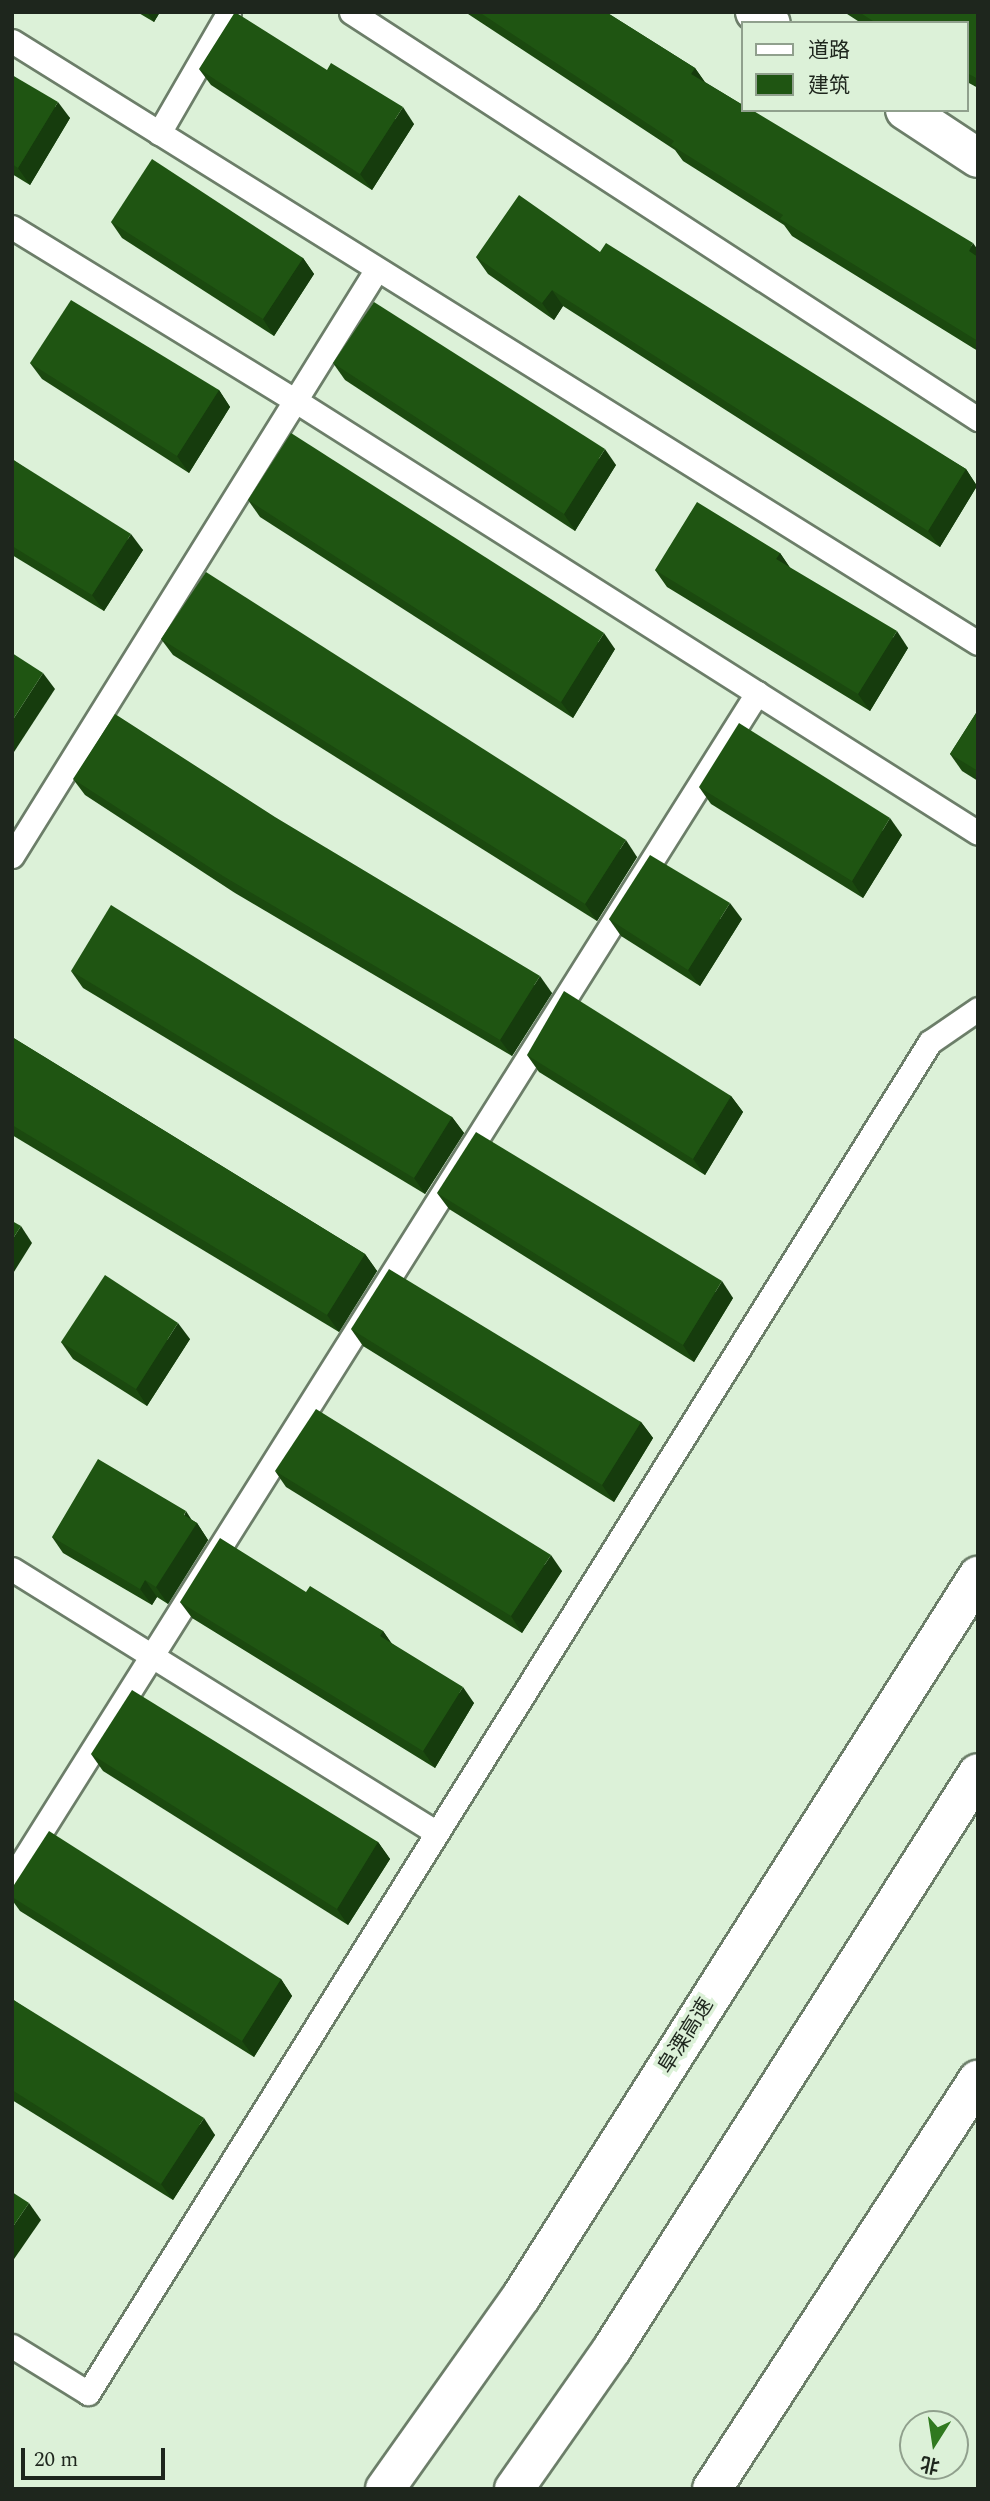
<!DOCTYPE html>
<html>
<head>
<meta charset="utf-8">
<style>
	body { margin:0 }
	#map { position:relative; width:990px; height:2501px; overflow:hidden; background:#dcf1d8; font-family:Spectral,"Noto Sans SC",serif }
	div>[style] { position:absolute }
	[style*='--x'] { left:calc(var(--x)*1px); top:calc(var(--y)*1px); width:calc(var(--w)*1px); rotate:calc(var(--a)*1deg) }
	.roads { filter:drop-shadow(2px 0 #6c7e69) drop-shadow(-2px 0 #6c7e69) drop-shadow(0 2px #6c7e69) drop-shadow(0 -2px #6c7e69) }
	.lane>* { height:23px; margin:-11.5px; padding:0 11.5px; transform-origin:11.5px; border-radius:11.5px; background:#fff }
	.street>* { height:38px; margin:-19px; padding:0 19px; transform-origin:19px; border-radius:19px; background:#fff }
	.highway>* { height:38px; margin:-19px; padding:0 19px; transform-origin:19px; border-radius:19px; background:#fff }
	.wall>* { inset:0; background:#1b490f }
	.shaded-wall>* { inset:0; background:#163c0d }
	.building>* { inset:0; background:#1f5512 }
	span { translate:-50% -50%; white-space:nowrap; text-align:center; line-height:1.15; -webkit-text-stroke:7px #dcf1d8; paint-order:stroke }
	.street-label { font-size:21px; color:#1e261d }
	.frame { position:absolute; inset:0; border:14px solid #1e261d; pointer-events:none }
	.legend { position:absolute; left:741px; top:21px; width:228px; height:91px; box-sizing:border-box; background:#dcf1d8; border:2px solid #90a08d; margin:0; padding:9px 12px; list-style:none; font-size:21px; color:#1e261d }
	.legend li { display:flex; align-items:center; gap:14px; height:35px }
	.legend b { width:35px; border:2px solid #90a08d }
	.north { position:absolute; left:899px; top:2410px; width:70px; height:70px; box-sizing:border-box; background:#dcf1d8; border:2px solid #90a08d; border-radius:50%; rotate:192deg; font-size:19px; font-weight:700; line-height:28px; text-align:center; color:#1e261d }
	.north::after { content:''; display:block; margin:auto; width:24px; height:32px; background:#30791f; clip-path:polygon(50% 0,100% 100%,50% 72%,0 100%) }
	.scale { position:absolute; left:21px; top:2448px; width:144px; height:32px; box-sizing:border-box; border:4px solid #1e261d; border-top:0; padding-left:9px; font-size:21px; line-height:24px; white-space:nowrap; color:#1e261d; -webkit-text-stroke:5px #dcf1d8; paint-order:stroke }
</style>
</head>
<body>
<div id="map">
	<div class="roads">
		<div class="lane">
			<div style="--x:351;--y:12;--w:748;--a:32.99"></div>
			<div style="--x:12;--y:41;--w:1138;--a:31.93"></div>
			<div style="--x:159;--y:133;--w:140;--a:-60"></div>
			<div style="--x:12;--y:227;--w:333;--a:31.5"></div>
			<div style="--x:296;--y:401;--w:807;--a:32.35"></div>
			<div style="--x:12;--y:856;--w:691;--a:-58.13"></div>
			<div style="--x:12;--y:1569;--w:500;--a:31.85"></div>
			<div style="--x:12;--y:1878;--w:1400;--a:-57.84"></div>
			<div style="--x:12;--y:2346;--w:89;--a:31.7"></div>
			<div style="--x:88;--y:2393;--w:1592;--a:-58.07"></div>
			<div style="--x:930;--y:1042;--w:58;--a:-34.5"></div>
		</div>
		<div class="street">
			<div style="--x:755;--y:12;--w:19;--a:35"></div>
			<div style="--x:905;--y:110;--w:87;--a:33.3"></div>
			<div style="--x:712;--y:2489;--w:488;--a:-57"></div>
		</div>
		<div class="highway">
			<div style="--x:385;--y:2489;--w:235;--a:-54.7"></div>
			<div style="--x:521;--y:2297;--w:854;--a:-57.63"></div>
			<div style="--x:514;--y:2489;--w:171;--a:-55"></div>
			<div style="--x:612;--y:2349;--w:682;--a:-57.57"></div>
		</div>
	</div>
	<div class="wall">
		<div style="clip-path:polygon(137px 12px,160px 12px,154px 22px)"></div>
		<div style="clip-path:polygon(465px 12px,606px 12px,695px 68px,705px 82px,978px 250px,978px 351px,792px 236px,784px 225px,683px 161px,675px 150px)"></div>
		<div style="clip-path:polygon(844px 12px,978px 12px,978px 88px,967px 82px,967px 23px,861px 23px)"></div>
		<div style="clip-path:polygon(199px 69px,414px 124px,372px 190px,211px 85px)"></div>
		<div style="clip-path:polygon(12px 75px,70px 118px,30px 185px,12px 174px)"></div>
		<div style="clip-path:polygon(111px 222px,303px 258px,314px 274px,274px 336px,122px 238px)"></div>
		<div style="clip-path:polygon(600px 252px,966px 469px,977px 486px,940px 547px,563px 306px,554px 320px,488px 274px,476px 257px)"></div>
		<div style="clip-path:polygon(30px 363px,219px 390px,230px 407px,189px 473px,42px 379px)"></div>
		<div style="clip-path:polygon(333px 363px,616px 465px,575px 531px,345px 380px)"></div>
		<div style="clip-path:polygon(12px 459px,143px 550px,104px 611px,12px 555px)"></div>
		<div style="clip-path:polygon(248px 500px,615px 649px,573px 718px,260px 517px)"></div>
		<div style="clip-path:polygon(780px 553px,790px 568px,908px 648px,870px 711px,667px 587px,655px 570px)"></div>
		<div style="clip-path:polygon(161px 639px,637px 857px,597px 921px,173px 655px)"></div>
		<div style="clip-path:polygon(978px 710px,978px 781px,962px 771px,950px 754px)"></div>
		<div style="clip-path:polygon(73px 779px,552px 993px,512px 1056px,235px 893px,85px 795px)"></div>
		<div style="clip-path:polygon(699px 787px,902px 835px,863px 898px,711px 804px)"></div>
		<div style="clip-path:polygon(609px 919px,742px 919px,700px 986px,621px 936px)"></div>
		<div style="clip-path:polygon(71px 971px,452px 1117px,464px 1133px,425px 1194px,83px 988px)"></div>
		<div style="clip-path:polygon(12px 1037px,365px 1254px,377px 1271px,339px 1332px,12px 1135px)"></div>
		<div style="clip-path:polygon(527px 1055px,731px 1096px,743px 1112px,705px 1175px,539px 1072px)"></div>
		<div style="clip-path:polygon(437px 1193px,733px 1298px,694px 1362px,449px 1209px)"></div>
		<div style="clip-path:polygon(351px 1329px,641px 1422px,653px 1438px,614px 1502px,363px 1346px)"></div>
		<div style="clip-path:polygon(190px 1339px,147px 1406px,73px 1359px,61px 1342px)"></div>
		<div style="clip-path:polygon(275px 1471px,562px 1571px,522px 1633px,286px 1487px)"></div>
		<div style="clip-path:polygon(192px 1520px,197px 1523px,208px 1540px,168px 1604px,157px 1597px,152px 1605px,63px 1553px,52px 1537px)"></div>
		<div style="clip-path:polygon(306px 1592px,383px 1631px,391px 1643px,474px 1703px,435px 1768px,192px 1618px,180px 1602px)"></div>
		<div style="clip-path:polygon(91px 1754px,378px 1842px,390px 1859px,348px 1925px,103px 1771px)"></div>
		<div style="clip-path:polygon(12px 1888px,281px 1979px,292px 1996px,254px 2057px,20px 1911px,12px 1900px)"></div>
		<div style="clip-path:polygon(12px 1999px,215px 2135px,173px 2200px,12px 2100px)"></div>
	</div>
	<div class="shaded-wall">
		<div style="clip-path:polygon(147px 12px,160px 12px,154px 22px)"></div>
		<div style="clip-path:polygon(695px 68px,706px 84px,691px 74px)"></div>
		<div style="clip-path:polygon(58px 102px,70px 118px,30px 185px,18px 168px)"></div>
		<div style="clip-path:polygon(403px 107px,414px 124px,372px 190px,360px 174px)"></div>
		<div style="clip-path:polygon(973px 243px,978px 250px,978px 264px,969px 251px)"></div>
		<div style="clip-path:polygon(303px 258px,314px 274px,274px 336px,263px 319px)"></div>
		<div style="clip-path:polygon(552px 290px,563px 306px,554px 320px,542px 303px)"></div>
		<div style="clip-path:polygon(219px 390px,230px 407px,189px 473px,177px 456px)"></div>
		<div style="clip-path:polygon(605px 449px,616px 465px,575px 531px,564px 514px)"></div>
		<div style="clip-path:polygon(966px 469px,977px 486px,940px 547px,928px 531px)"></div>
		<div style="clip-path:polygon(131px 534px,143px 550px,104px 611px,92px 595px)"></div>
		<div style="clip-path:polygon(780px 553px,791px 569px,776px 559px)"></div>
		<div style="clip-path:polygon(897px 631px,908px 648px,870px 711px,858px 694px)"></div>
		<div style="clip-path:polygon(604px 633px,615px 649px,573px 718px,561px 702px)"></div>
		<div style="clip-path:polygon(43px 673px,55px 689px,14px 752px,12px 750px,12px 721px)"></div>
		<div style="clip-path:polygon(890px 818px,902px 835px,863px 898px,852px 881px)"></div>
		<div style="clip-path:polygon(626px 840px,637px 857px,597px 921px,585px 904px)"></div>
		<div style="clip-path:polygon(730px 903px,742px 919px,700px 986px,688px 970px)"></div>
		<div style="clip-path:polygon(540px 976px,552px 993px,512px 1056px,500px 1040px)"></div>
		<div style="clip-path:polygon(731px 1096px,743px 1112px,705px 1175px,693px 1159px)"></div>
		<div style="clip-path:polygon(452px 1117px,464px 1133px,425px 1194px,414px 1178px)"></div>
		<div style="clip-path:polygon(21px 1226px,32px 1243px,12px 1275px,12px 1240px)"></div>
		<div style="clip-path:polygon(365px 1254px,377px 1271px,339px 1332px,327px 1315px)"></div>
		<div style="clip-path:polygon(722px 1281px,733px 1298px,694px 1362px,683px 1345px)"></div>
		<div style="clip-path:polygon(178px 1323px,190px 1339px,147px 1406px,136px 1389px)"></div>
		<div style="clip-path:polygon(641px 1422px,653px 1438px,614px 1502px,602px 1485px)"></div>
		<div style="clip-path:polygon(186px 1511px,195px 1525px,197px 1523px,208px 1540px,168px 1604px,156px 1587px)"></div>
		<div style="clip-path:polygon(551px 1555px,562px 1571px,522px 1633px,511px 1616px)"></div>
		<div style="clip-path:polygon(145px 1580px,157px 1597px,152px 1605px,140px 1589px)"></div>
		<div style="clip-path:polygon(383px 1631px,395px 1648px,380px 1636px)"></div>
		<div style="clip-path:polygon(463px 1687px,474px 1703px,435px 1768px,423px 1751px)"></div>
		<div style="clip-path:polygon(378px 1842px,390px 1859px,348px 1925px,337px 1909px)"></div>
		<div style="clip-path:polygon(281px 1979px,292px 1996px,254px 2057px,242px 2041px)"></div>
		<div style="clip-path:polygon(204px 2118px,215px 2135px,173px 2200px,161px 2184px)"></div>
		<div style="clip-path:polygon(29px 2203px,41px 2220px,12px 2262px,12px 2228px)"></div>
	</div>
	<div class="building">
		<div style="clip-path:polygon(235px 12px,327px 70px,331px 63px,403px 107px,360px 174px,199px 69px)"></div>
		<div style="clip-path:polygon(479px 12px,606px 12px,695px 68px,691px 74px,743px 105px,743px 110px,752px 110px,973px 243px,969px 251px,978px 257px,978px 341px,780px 219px,783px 215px,671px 145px,674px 141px)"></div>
		<div style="clip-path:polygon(859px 12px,978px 12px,978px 79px,967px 73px,967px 23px,876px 23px)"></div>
		<div style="clip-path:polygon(12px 75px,58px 102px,18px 168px,12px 164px)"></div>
		<div style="clip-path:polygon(152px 159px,303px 258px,263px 319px,111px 222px)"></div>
		<div style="clip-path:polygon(519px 195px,600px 252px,606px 243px,966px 469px,928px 531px,552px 290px,542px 303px,476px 257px)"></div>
		<div style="clip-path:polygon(71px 300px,219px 390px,177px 456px,30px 363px)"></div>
		<div style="clip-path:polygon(374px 302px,605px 449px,564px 514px,333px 363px)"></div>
		<div style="clip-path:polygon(291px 433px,604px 633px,561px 702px,248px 500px)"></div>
		<div style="clip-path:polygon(12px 459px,131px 534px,92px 595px,12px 546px)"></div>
		<div style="clip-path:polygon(697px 502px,780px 553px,776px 559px,897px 631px,858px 694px,655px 570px)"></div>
		<div style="clip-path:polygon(206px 572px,626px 840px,585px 904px,161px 639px)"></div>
		<div style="clip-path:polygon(12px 653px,43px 673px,12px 721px)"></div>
		<div style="clip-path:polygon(978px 710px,978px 771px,950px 754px)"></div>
		<div style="clip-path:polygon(115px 714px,275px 817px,540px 976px,500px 1040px,223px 876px,73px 779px)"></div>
		<div style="clip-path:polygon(739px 723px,890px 818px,852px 881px,699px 787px)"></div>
		<div style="clip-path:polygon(650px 855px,730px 903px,688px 970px,609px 919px)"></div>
		<div style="clip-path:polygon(111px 905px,452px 1117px,414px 1178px,71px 971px)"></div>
		<div style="clip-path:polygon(564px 991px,731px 1096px,693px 1159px,527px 1055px)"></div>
		<div style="clip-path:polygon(12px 1037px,365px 1254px,327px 1315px,12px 1125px)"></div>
		<div style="clip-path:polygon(476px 1132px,722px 1281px,683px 1345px,437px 1193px)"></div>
		<div style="clip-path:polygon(12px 1221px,21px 1226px,12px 1240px)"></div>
		<div style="clip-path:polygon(389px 1269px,641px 1422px,602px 1485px,351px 1329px)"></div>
		<div style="clip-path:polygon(105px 1275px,178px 1323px,136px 1389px,61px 1342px)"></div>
		<div style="clip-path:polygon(316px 1409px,551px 1555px,511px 1616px,275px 1471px)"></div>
		<div style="clip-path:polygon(98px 1459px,186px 1511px,184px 1515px,197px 1523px,156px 1587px,145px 1580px,140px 1589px,52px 1537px)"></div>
		<div style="clip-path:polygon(220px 1538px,306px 1592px,310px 1586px,383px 1631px,380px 1636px,463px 1687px,423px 1751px,180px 1602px)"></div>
		<div style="clip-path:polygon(132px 1690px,378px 1842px,337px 1909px,91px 1754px)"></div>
		<div style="clip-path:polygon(49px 1831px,281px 1979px,242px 2041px,12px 1897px,12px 1888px)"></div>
		<div style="clip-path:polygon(12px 1999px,204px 2118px,161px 2184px,12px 2090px)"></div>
		<div style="clip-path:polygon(12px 2192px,29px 2203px,12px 2228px)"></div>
	</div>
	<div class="street-label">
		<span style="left:686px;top:2036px;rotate:-58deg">阜溧高速</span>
	</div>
	<div class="frame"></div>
	<ul class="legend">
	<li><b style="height:9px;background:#fff"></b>道路</li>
	<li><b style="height:19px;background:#1f5512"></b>建筑</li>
	</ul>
	<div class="north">北</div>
	<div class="scale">20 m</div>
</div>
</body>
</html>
